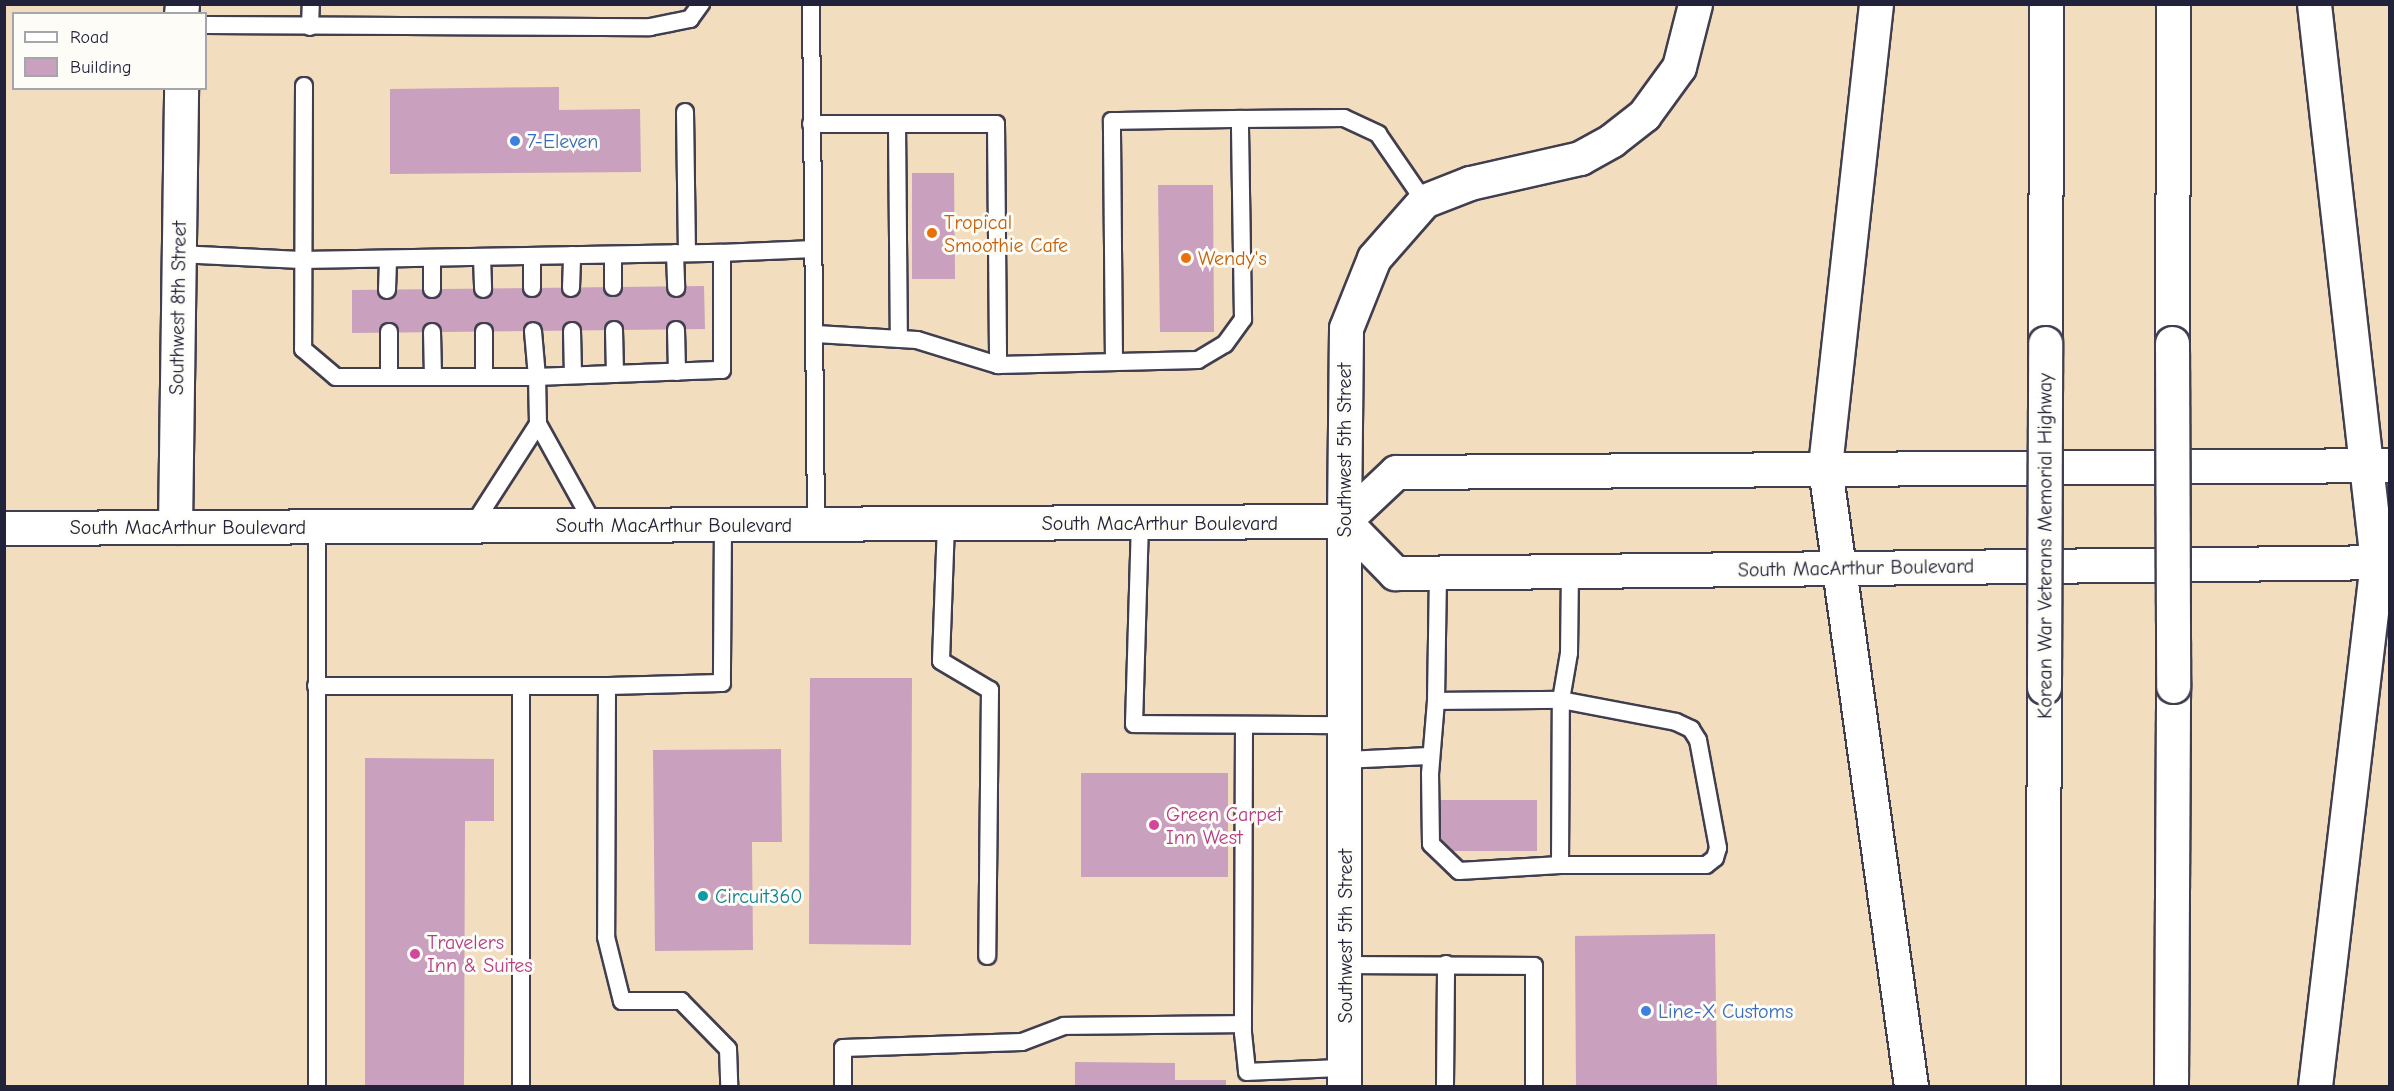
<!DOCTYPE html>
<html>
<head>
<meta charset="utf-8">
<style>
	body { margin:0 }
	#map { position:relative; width:2394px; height:1091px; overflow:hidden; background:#f2ddbe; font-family:"Comic Neue",sans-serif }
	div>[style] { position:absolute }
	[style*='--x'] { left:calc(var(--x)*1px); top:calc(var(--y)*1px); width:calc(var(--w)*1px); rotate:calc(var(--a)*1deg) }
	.building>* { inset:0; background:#c9a0be }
	.roads { filter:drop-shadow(2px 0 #413e4f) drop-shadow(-2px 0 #413e4f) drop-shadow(0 2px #413e4f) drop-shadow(0 -2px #413e4f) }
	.service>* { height:16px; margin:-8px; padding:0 8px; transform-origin:8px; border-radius:8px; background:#fff }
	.minor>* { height:33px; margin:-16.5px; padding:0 16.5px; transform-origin:16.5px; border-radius:16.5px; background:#fff }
	.tertiary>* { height:33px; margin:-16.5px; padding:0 16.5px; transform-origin:16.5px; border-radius:16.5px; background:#fff }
	.secondary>* { height:33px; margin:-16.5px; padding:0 16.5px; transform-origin:16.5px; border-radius:16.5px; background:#fff }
	.motorway>* { height:33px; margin:-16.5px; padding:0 16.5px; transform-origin:16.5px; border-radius:16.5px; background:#fff }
	.bridges { filter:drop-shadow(2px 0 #413e4f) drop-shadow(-2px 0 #413e4f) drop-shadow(0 2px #413e4f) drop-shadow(0 -2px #413e4f) }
	.motorway-bridge>* { height:33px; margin:-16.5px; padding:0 16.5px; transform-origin:16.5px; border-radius:16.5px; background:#fff }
	.dots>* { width:16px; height:16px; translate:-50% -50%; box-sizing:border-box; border:3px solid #fdfcf7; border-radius:50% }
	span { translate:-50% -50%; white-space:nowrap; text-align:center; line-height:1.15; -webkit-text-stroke:6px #fdfcf7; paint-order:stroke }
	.shop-label { font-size:20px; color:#366cbe }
	.left { translate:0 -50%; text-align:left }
	.food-label { font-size:20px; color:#c56008 }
	.street-label { font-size:20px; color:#22223b }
	.hotel-label { font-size:20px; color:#b23c85 }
	.culture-label { font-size:20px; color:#0d838f }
	.frame { position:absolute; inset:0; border:6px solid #22223b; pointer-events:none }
	.legend { position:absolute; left:12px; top:12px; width:195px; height:78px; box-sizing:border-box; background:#fdfcf7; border:2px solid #a5a5ac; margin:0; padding:8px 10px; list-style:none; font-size:18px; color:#22223b }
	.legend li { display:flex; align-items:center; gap:12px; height:30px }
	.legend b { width:30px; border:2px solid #a5a5ac }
</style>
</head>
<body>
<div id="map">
	<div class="building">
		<div style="clip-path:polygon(559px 87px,559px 110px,640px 109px,641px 172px,390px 174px,390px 89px)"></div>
		<div style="clip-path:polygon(912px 173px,954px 173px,955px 279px,912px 279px)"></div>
		<div style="clip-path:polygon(1158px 185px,1213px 185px,1214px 332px,1160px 332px)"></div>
		<div style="clip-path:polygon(704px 286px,705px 329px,352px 333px,352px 290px)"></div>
		<div style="clip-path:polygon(810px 678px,912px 678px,911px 945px,809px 944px)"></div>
		<div style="clip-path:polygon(781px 749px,782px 842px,752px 842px,753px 950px,655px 951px,653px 750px)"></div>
		<div style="clip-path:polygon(365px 758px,494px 759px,494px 821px,465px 821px,464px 1086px,365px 1086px)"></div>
		<div style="clip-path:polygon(1081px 773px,1228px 773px,1228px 877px,1081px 877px)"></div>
		<div style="clip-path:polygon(1439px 800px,1537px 800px,1537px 851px,1439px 851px)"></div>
		<div style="clip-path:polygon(1715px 934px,1717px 1086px,1576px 1086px,1575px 936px)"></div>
		<div style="clip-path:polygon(1075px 1062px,1175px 1063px,1175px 1080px,1226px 1080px,1226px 1086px,1075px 1086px)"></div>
	</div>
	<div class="roads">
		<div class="service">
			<div style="--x:811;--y:4;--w:520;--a:89.45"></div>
			<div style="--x:206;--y:25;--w:444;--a:0.3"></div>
			<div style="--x:650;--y:27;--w:41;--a:-11.3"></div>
			<div style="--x:690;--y:19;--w:19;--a:-54"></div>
			<div style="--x:310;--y:27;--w:23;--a:-88"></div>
			<div style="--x:304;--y:86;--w:263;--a:90.2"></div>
			<div style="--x:303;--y:349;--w:43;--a:40.3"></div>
			<div style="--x:336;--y:377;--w:201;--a:0"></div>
			<div style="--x:537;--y:377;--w:46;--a:-95"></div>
			<div style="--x:685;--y:112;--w:141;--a:89.2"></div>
			<div style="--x:811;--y:124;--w:185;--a:0"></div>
			<div style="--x:996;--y:124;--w:241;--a:89.5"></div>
			<div style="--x:897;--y:124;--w:215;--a:89.5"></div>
			<div style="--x:675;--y:253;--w:35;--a:88"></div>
			<div style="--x:178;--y:254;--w:123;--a:2.8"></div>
			<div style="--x:301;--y:260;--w:421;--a:-1"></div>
			<div style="--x:532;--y:256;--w:32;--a:90"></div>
			<div style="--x:482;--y:257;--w:32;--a:88"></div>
			<div style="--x:432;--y:258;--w:31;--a:90"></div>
			<div style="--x:613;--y:287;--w:32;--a:-90"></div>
			<div style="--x:571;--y:288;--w:33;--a:-88"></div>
			<div style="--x:387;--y:290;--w:31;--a:-88"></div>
			<div style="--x:614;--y:330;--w:44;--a:88.7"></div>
			<div style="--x:676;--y:330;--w:42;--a:88.6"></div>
			<div style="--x:572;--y:331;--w:44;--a:88.7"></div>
			<div style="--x:432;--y:332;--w:45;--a:88.7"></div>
			<div style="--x:484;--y:332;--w:45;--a:90"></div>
			<div style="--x:816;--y:334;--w:101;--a:3.4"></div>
			<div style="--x:917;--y:340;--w:85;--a:17.2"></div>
			<div style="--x:998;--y:365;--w:200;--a:-1.4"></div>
			<div style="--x:1198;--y:360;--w:31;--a:-31"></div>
			<div style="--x:1225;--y:344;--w:31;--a:-54"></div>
			<div style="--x:1243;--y:319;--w:200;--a:-90.9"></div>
			<div style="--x:1240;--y:119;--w:104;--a:-0.6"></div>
			<div style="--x:1344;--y:118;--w:38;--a:25"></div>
			<div style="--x:1378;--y:134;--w:81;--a:55.5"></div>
			<div style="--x:1114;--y:362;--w:241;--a:-90.5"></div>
			<div style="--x:1112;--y:121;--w:128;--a:-0.9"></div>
			<div style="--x:389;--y:377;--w:45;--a:-90"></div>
			<div style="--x:1140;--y:522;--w:202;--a:91.7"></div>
			<div style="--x:1134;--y:724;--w:210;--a:0.3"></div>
			<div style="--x:946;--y:524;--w:137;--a:92.1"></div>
			<div style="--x:941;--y:661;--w:57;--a:30.6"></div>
			<div style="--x:990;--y:690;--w:266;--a:90.6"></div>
			<div style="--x:473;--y:525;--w:120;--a:-57.2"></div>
			<div style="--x:594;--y:525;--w:115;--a:-119"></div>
			<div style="--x:538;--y:424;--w:47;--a:-91.2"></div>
			<div style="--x:537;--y:377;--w:185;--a:-2.2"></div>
			<div style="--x:722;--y:370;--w:117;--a:-90"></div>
			<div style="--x:722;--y:253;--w:90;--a:-2.5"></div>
			<div style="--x:723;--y:525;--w:158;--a:90.4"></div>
			<div style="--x:722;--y:683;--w:115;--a:178.5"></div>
			<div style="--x:607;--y:686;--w:251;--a:90.2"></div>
			<div style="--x:606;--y:937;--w:66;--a:76"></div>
			<div style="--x:622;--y:1001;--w:59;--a:0"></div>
			<div style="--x:681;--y:1001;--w:67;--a:45.6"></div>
			<div style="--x:728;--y:1049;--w:37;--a:88"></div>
			<div style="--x:317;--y:526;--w:560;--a:90"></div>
			<div style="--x:316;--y:686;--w:291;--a:0"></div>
			<div style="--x:521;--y:686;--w:400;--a:90"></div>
			<div style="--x:1561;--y:700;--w:117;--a:10.8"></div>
			<div style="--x:1676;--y:722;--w:17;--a:25"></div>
			<div style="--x:1691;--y:729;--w:13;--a:58"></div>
			<div style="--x:1698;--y:740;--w:110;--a:79.5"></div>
			<div style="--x:1718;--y:848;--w:10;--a:107"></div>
			<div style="--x:1715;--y:858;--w:11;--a:142"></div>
			<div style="--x:1706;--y:865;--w:146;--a:180"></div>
			<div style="--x:1560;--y:865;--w:101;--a:176.6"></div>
			<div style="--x:1459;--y:871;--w:39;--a:-136"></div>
			<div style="--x:1431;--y:844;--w:70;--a:-90.8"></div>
			<div style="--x:1430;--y:774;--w:73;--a:-85.3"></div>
			<div style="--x:1436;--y:701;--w:125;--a:-0.5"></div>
			<div style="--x:1436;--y:701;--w:128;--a:-89.1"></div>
			<div style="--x:1244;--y:725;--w:308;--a:90.2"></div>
			<div style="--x:1243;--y:1033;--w:39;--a:84"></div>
			<div style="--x:1247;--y:1072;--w:97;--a:-2.4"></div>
			<div style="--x:1345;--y:760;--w:86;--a:-2.7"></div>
			<div style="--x:1560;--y:865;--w:165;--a:-89.7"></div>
			<div style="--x:1561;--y:700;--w:48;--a:-80.3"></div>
			<div style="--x:1569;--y:653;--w:80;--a:-89.3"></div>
			<div style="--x:1347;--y:965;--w:187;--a:0.3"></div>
			<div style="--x:1534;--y:966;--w:120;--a:90"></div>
			<div style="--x:843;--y:1086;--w:38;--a:-90"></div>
			<div style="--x:843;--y:1048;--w:179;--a:-1.9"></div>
			<div style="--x:1022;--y:1042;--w:45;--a:-20.9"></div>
			<div style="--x:1064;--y:1026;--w:179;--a:-0.6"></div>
			<div style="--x:1445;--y:1086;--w:122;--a:-89.5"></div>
		</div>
		<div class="minor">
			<div style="--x:181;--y:14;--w:10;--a:-84"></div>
			<div style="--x:1344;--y:521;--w:193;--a:-89.4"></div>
			<div style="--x:1346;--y:328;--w:75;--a:-68.2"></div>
			<div style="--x:1374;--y:258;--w:76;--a:-48.7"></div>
			<div style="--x:1424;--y:201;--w:49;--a:-21.4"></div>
			<div style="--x:1470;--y:183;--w:113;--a:-12.8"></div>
			<div style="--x:1580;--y:158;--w:37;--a:-29"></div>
			<div style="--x:1612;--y:140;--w:41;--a:-38"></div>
			<div style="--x:1644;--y:115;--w:59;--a:-53.9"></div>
			<div style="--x:1679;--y:67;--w:65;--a:-75.7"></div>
			<div style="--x:175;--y:527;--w:439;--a:-89.2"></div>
		</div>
		<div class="tertiary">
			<div style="--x:1344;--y:521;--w:565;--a:90"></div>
		</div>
		<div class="secondary">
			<div style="--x:1344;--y:521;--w:73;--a:45.6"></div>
			<div style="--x:1395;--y:573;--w:995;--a:-0.63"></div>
			<div style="--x:4;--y:528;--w:1340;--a:-0.3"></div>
			<div style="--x:1344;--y:521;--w:71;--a:-43.3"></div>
			<div style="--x:1396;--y:472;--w:994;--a:-0.4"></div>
		</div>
		<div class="motorway">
			<div style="--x:1876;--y:4;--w:467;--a:96.3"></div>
			<div style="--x:1825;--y:468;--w:624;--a:82.08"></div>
			<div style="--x:2314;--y:4;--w:562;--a:83.56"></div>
			<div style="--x:2377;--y:562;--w:528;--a:96.75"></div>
			<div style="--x:2045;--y:343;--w:339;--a:-89.8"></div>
			<div style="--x:2172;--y:343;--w:339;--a:-89.8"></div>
			<div style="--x:2043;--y:1086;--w:399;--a:-89.9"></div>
			<div style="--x:2171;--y:1086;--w:400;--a:-89.7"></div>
		</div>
	</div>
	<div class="bridges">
		<div class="motorway-bridge">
			<div style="--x:2172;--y:343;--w:343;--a:89.8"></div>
			<div style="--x:2044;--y:687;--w:344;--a:-89.8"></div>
		</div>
	</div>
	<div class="dots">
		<div style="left:515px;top:141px;background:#3f7fe0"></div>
		<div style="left:932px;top:233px;background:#e8710a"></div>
		<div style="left:1186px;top:258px;background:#e8710a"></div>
		<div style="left:1154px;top:825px;background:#d1479c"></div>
		<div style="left:703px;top:896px;background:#0f9aa8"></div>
		<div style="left:415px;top:954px;background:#d1479c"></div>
		<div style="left:1646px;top:1011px;background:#3f7fe0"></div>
	</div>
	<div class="shop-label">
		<span class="left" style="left:527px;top:141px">7-Eleven</span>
		<span class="left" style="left:1658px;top:1011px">Line-X Customs</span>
	</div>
	<div class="food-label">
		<span class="left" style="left:944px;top:234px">Tropical<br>Smoothie Cafe</span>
		<span class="left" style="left:1198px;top:258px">Wendy's</span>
	</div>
	<div class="street-label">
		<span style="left:178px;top:308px;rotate:-89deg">Southwest 8th Street</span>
		<span style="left:1344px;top:450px;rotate:-90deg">Southwest 5th Street</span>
		<span style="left:1160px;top:523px">South MacArthur Boulevard</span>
		<span style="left:674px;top:525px">South MacArthur Boulevard</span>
		<span style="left:188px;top:527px">South MacArthur Boulevard</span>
		<span style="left:2045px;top:546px;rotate:-90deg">Korean War Veterans Memorial Highway</span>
		<span style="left:1856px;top:568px;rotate:-1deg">South MacArthur Boulevard</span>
		<span style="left:1345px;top:936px;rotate:-90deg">Southwest 5th Street</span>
	</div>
	<div class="hotel-label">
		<span class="left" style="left:1166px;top:826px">Green Carpet<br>Inn West</span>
		<span class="left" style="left:427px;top:954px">Travelers<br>Inn &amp; Suites</span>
	</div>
	<div class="culture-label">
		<span class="left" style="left:715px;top:896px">Circuit360</span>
	</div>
	<div class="frame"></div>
	<ul class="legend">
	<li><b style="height:8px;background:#fff"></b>Road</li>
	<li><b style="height:16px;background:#c9a0be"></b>Building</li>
	</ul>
</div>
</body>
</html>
